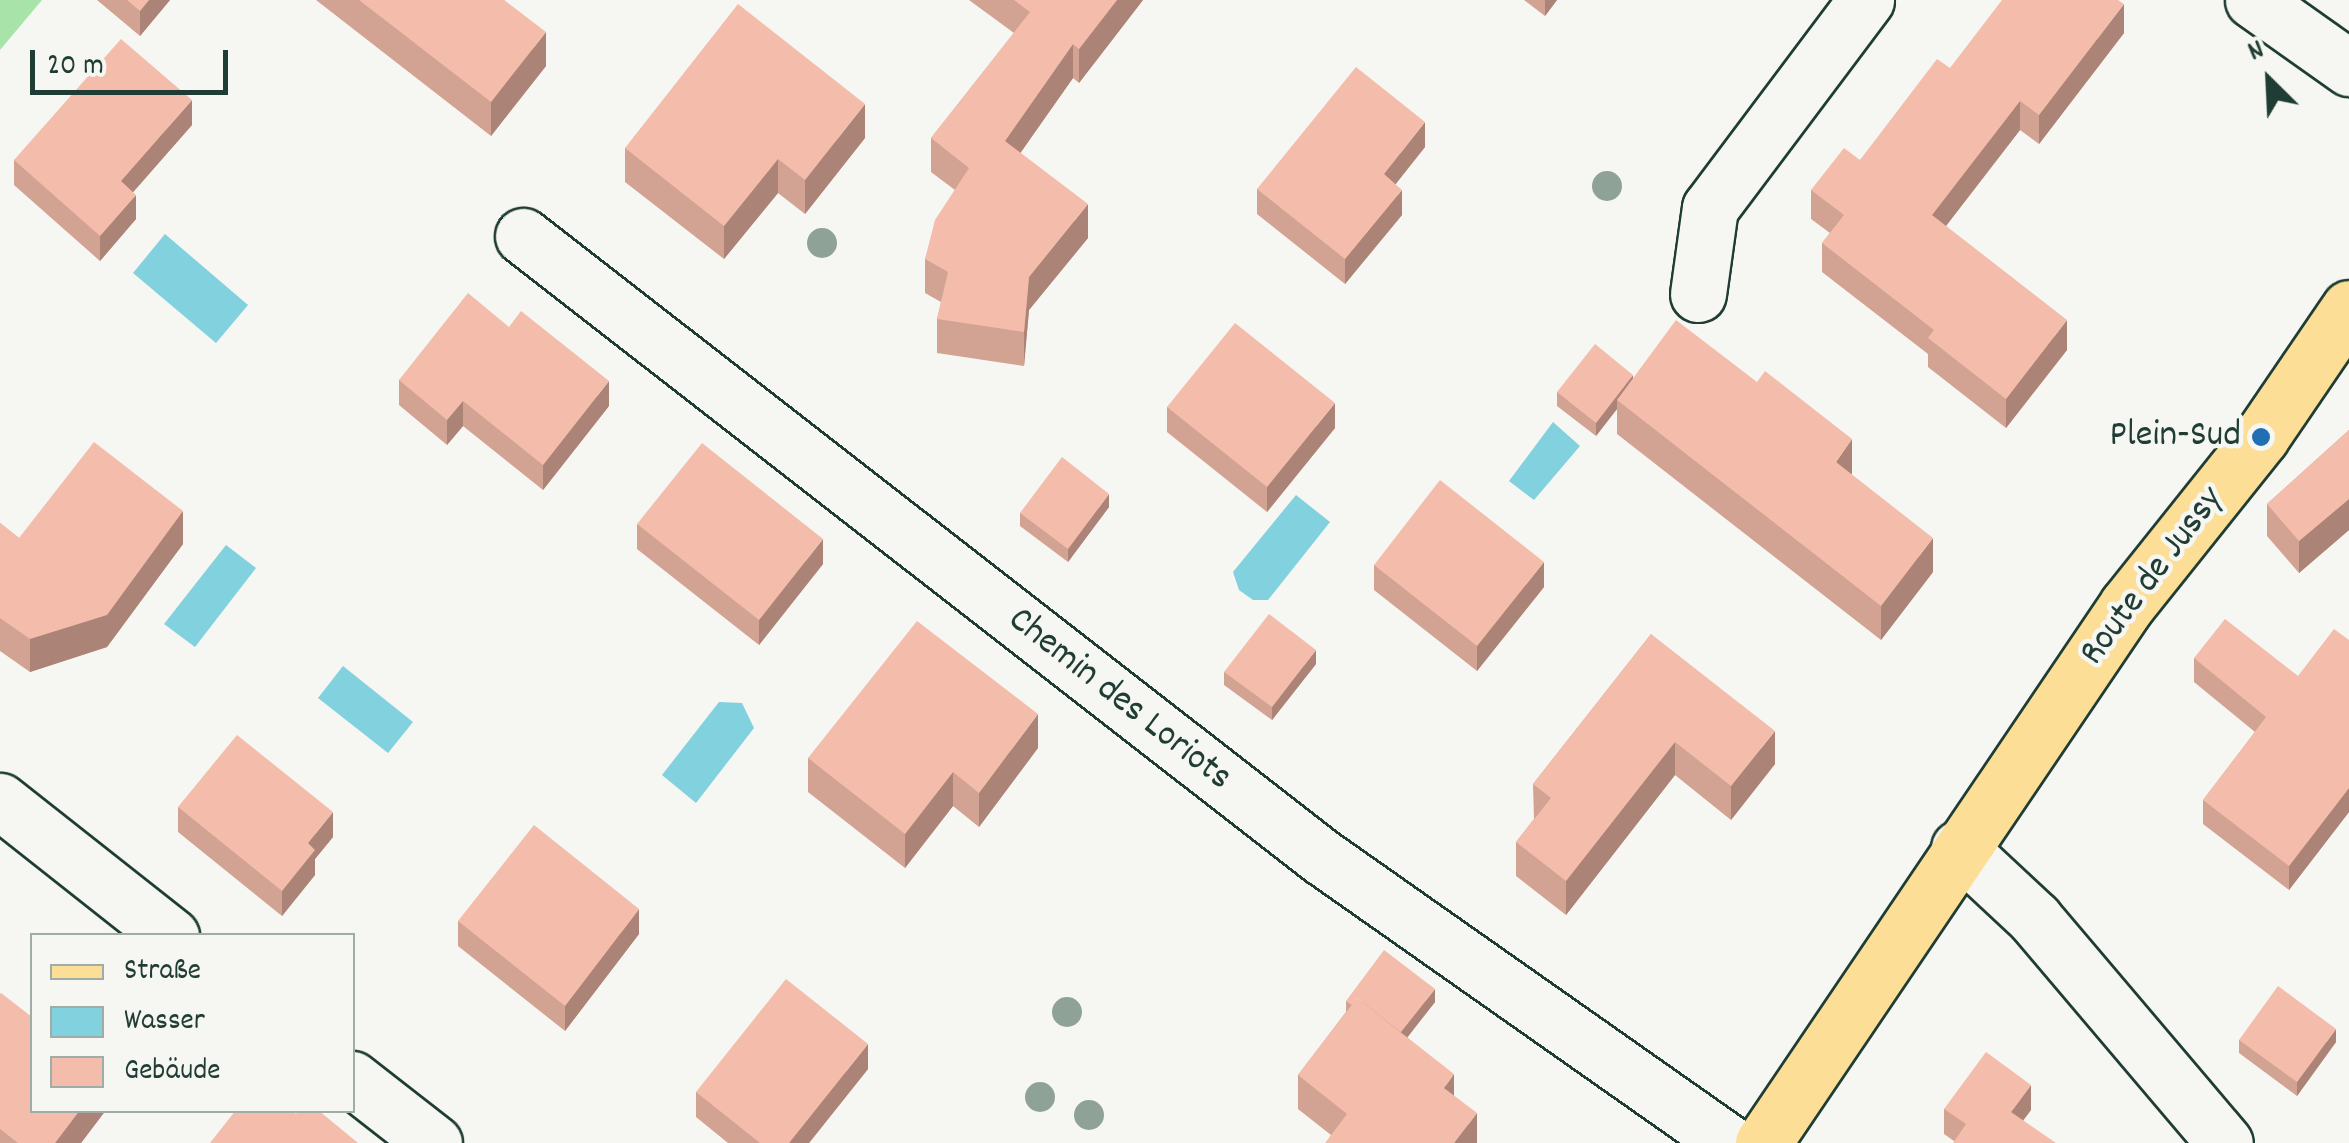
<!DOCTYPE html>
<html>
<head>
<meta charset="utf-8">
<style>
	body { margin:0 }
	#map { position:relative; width:2349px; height:1143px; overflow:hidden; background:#f6f6f2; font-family:Dekko,sans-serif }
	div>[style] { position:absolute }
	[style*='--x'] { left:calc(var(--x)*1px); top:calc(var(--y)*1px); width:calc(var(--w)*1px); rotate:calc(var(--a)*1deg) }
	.green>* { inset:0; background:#a8e4aa }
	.water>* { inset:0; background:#81d1de }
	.roads { filter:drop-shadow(2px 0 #1f3d34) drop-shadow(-2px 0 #1f3d34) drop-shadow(0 2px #1f3d34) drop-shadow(0 -2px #1f3d34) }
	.minor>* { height:55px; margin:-27.5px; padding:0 27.5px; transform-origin:27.5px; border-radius:27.5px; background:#f6f6f2 }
	.major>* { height:55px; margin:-27.5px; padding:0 27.5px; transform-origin:27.5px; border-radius:27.5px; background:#fdde96 }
	.trees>* { width:30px; height:30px; margin:-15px; border-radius:50%; background:#8fa297 }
	.wall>* { inset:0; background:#d2a292 }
	.shaded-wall>* { inset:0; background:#ab8477 }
	.building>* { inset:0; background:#f4bcaa }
	.dots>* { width:28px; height:28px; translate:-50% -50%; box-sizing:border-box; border:5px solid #f6f6f2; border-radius:50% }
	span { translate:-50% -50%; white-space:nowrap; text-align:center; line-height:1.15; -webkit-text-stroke:9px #f6f6f2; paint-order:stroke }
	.poi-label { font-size:38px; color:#1f3d34 }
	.right { translate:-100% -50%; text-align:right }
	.street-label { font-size:38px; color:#1f3d34 }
	.legend { position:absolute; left:30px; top:933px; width:325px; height:180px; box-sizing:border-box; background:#f6f6f2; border:2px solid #a0aca6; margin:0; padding:12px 18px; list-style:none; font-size:30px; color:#1f3d34 }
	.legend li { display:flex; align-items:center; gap:20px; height:50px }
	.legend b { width:50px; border:2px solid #a0aca6 }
	.north { position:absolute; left:2219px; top:30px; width:100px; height:100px; -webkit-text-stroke:8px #f6f6f2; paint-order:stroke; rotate:336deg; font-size:28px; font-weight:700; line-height:40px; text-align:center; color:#1f3d34 }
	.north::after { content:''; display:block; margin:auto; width:35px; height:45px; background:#1f3d34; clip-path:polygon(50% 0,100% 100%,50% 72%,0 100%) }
	.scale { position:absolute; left:30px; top:50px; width:198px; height:45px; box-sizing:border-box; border:5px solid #1f3d34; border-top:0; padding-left:12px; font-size:30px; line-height:35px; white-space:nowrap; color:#1f3d34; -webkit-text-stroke:8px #f6f6f2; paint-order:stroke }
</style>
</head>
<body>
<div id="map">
	<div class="green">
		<div style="clip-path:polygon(0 0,42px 0,0 50px)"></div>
	</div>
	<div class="water">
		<div style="clip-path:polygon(165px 234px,248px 305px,216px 343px,133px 273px)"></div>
		<div style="clip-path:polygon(1553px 422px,1580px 446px,1534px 500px,1509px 481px)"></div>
		<div style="clip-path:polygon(1296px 495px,1330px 522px,1268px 600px,1253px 600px,1239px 590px,1233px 572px)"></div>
		<div style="clip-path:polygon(226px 545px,256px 568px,195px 647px,164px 624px)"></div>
		<div style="clip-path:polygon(343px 666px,413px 722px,388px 753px,318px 698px)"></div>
		<div style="clip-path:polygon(719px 702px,742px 703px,754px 728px,696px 803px,662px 775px)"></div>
	</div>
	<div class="roads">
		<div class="minor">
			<div style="--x:2253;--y:0;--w:118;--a:35.3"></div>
			<div style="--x:523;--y:236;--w:1012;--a:37.86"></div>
			<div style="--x:1322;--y:857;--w:497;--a:35.1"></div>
			<div style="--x:1698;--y:294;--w:87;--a:-82.1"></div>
			<div style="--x:1710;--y:208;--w:260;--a:-53.1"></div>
			<div style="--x:0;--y:801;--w:218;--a:38.3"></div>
			<div style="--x:1959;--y:848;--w:103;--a:43"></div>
			<div style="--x:2034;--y:918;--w:295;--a:49.7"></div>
			<div style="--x:352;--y:1079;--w:104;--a:38"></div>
		</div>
		<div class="major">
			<div style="--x:1763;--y:1143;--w:650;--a:-55.92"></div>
			<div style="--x:2127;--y:605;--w:215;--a:-51.4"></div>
			<div style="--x:2261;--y:437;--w:156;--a:-55.7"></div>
		</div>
	</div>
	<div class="trees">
		<div style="left:1607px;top:186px"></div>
		<div style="left:822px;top:243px"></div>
		<div style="left:1067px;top:1012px"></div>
		<div style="left:1040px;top:1097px"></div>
		<div style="left:1089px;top:1115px"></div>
	</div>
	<div class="wall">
		<div style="clip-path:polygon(97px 0,170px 0,140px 36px)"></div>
		<div style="clip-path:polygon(316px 0,504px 0,546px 66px,491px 136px)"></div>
		<div style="clip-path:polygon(969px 0,1143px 0,1079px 83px,1073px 78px,1020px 153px,1088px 238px,1029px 310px,1024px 366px,937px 353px,937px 319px,941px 302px,925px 293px,925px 259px,955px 190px,931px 172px,931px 138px,1014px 33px)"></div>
		<div style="clip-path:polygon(1524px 0,1557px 0,1545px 16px)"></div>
		<div style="clip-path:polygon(2124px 33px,2039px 144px,2020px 130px,1946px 226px,2067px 350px,2006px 428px,1928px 367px,1928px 354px,1822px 272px,1822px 243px,1830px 233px,1811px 219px,1811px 190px,1860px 160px,1950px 68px)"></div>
		<div style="clip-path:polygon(192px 125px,133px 192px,136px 219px,100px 261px,14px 185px,14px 160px)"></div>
		<div style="clip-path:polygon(865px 138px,805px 214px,778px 193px,724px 259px,625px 182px,625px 148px)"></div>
		<div style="clip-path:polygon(1425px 147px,1395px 184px,1402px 215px,1345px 284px,1257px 214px,1257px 189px)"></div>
		<div style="clip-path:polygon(509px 327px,609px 406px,543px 490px,463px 426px,447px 445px,399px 405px,399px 380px)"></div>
		<div style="clip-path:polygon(1633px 378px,1852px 473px,1851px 474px,1933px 572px,1881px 640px,1617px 434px,1617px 409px,1596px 436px,1557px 406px,1557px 392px)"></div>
		<div style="clip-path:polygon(1167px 407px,1335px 428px,1267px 512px,1167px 432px)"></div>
		<div style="clip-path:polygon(2349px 430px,2349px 530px,2299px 573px,2267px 536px,2267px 504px)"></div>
		<div style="clip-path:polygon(1109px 507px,1068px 562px,1020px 526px,1020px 513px)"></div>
		<div style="clip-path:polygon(0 523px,19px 538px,183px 544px,107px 647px,30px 672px,0 651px)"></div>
		<div style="clip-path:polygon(637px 524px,823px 564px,759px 645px,637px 549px)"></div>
		<div style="clip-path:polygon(1374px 565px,1544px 587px,1477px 671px,1374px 590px)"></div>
		<div style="clip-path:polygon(1651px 634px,1775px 764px,1731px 820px,1675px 775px,1566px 915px,1516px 876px,1516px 842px,1534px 819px,1533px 784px)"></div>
		<div style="clip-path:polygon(2349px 640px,2349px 812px,2289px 890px,2203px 824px,2203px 800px,2255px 732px,2194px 682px,2194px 658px,2298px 676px)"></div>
		<div style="clip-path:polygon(1316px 664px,1272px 720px,1224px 685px,1224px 672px)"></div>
		<div style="clip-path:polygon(1038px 748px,979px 827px,953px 806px,905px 868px,808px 792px,808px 758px)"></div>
		<div style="clip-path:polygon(178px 807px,333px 837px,315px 859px,315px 875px,282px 916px,178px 832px)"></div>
		<div style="clip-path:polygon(458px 921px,639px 934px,565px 1031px,458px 946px)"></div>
		<div style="clip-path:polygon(0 994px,32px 1110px,106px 1110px,81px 1143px,0 1143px)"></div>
		<div style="clip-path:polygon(1346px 1001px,1435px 1002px,1407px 1037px,1454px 1096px,1477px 1143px,1331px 1135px,1298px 1109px,1298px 1075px,1346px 1012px)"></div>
		<div style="clip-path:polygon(2239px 1040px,2336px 1042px,2297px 1096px,2239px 1053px)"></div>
		<div style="clip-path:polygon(868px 1069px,809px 1143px,728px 1143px,696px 1117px,696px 1092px)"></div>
		<div style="clip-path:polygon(1944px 1109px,2031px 1110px,2023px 1120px,1954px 1141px,1944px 1134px)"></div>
	</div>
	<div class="shaded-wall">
		<div style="clip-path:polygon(149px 0,170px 0,140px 36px,140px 11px)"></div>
		<div style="clip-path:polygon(1117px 0,1143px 0,1079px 83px,1079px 49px)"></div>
		<div style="clip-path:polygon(1545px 0,1557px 0,1545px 16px)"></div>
		<div style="clip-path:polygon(2124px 4px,2124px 33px,2039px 144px,2039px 115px)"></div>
		<div style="clip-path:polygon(546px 32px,546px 66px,491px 136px,491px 102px)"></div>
		<div style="clip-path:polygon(1073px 44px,1073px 78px,1005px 175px,1005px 141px)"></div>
		<div style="clip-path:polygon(192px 100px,192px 125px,121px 206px,121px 181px)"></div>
		<div style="clip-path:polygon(2020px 101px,2020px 130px,1932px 244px,1932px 215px)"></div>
		<div style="clip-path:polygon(865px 104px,865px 138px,805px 214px,805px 180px)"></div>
		<div style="clip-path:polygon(1425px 122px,1425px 147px,1384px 199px,1384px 174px)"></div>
		<div style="clip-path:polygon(778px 159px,778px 193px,724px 259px,724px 226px)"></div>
		<div style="clip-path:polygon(1402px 190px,1402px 215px,1345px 284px,1345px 259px)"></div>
		<div style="clip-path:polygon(136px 195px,136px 219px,100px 261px,100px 236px)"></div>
		<div style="clip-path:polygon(1088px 204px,1088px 238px,1029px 310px,1024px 366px,1024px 332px,1029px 277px)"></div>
		<div style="clip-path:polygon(2067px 320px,2067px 350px,2006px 428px,2006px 399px)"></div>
		<div style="clip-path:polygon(1633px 375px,1633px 388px,1617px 400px,1617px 409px,1596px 436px,1596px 423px)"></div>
		<div style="clip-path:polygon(609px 381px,609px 406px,543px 490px,543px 465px)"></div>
		<div style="clip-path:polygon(463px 401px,463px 426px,447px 445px,447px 420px)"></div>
		<div style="clip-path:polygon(1335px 403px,1335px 428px,1267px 512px,1267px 487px)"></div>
		<div style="clip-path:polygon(1852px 439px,1852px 473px,1836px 496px,1836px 462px)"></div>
		<div style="clip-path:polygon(1109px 494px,1109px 507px,1068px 562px,1068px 549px)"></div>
		<div style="clip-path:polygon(2349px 499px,2349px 530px,2299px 573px,2299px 541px)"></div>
		<div style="clip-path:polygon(183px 511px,183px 544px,107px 647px,30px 672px,30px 639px)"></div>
		<div style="clip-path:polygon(1933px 538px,1933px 572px,1881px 640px,1881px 606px)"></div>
		<div style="clip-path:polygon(823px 539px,823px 564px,759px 645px,759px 620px)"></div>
		<div style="clip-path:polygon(1544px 562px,1544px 587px,1477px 671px,1477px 646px)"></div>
		<div style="clip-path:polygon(1316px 650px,1316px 664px,1272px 720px,1272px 707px)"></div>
		<div style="clip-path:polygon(1038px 714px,1038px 748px,979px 827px,979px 793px)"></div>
		<div style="clip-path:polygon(1775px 731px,1775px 764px,1731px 820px,1731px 786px)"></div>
		<div style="clip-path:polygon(1675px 742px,1675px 775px,1566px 915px,1566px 881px)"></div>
		<div style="clip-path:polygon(953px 772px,953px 806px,905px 868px,905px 834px)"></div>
		<div style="clip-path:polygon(2349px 788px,2349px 812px,2289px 890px,2289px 866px)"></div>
		<div style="clip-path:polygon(333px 812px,333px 837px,315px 859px,315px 875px,282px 916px,282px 891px,308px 843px)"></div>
		<div style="clip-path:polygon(639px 909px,639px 934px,565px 1031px,565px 1006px)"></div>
		<div style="clip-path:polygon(1435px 989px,1435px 1002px,1396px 1052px,1396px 1038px)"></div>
		<div style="clip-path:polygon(2336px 1029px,2336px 1042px,2297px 1096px,2297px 1082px)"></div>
		<div style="clip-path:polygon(868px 1044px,868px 1069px,809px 1143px,789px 1143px)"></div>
		<div style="clip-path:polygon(1454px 1074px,1454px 1108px,1444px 1088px)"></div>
		<div style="clip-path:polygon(2031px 1085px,2031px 1110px,2011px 1137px,2011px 1112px)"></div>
		<div style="clip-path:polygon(80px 1110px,106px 1110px,81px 1143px,55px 1143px)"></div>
		<div style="clip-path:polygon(1477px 1113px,1477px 1143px,1454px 1143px)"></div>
	</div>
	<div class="building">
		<div style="clip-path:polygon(127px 0,149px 0,140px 11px)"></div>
		<div style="clip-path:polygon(359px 0,504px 0,546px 32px,491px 102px)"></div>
		<div style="clip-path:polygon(1014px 0,1117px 0,1079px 49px,1073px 44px,1005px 141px,1088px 204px,1029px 277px,1024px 332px,937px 319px,948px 272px,925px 259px,935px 220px,969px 168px,931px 138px,1030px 12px)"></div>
		<div style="clip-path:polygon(2002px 0,2118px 0,2124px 4px,2039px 115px,2020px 101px,1932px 215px,2067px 320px,2006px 399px,1928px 338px,1934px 330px,1822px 243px,1844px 215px,1811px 190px,1844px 148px,1860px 160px,1937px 59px,1950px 68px)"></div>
		<div style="clip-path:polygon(738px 4px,865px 104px,805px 180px,778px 159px,724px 226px,625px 148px)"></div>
		<div style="clip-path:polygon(121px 39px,192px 100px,121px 181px,136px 195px,100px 236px,14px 160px)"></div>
		<div style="clip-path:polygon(1356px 67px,1425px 122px,1384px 174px,1402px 190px,1345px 259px,1257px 189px)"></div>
		<div style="clip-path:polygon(468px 293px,509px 327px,521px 311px,609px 381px,543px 465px,463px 401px,447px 420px,399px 380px)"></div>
		<div style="clip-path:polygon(1676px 320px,1757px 382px,1765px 371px,1852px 439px,1836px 462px,1933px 538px,1881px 606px,1617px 400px)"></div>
		<div style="clip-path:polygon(1235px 323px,1335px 403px,1267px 487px,1167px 407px)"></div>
		<div style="clip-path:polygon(1595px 344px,1633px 375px,1596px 423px,1557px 392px)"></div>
		<div style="clip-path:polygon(2349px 430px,2349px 499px,2299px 541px,2267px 504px)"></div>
		<div style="clip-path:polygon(94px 442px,183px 511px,107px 615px,30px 639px,0 618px,0 523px,19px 538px)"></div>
		<div style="clip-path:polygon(702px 443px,823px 539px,759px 620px,637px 524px)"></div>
		<div style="clip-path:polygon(1062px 457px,1109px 494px,1068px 549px,1020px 513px)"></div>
		<div style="clip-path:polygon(1440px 480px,1544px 562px,1477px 646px,1374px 565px)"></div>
		<div style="clip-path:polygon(1269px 614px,1316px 650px,1272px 707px,1224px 672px)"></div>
		<div style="clip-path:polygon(2225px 619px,2298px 676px,2334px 629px,2349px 640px,2349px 788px,2289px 866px,2203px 800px,2266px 717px,2194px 658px)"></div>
		<div style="clip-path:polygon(917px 621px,1038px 714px,979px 793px,953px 772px,905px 834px,808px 758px)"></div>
		<div style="clip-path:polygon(1651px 634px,1775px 731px,1731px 786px,1675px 742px,1566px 881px,1516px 842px,1551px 798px,1533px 784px)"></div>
		<div style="clip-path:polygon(237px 735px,333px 812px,308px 843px,315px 850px,282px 891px,178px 807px)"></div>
		<div style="clip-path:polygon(534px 825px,639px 909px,565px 1006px,458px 921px)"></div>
		<div style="clip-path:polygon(1384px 950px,1435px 989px,1401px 1032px,1357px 998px,1352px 1005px,1346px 1001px)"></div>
		<div style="clip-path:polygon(786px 979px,868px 1044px,789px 1143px,760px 1143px,696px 1092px)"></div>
		<div style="clip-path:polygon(2278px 986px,2336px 1029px,2297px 1082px,2239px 1040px)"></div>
		<div style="clip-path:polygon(1px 993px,32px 1017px,32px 1110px,80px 1110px,55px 1143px,18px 1143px,0 1129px,0 994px)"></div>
		<div style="clip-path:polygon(1357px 998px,1454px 1074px,1444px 1088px,1477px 1113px,1454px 1143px,1325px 1143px,1347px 1114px,1298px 1075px)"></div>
		<div style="clip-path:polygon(1986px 1052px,2031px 1085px,2011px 1112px,2056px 1143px,1953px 1143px,1966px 1124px,1944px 1109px)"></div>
		<div style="clip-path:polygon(236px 1110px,291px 1110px,296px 1114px,299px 1110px,318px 1110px,358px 1143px,210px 1143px)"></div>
	</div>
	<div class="dots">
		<div style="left:2261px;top:437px;background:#1f6fb2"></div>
	</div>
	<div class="poi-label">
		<span class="right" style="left:2241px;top:437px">Plein-Sud</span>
	</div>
	<div class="street-label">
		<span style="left:2153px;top:577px;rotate:-53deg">Route de Jussy</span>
		<span style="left:1119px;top:700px;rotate:38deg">Chemin des Loriots</span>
	</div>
	<ul class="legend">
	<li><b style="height:12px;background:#fdde96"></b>Straße</li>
	<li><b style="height:28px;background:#81d1de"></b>Wasser</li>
	<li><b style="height:28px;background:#f4bcaa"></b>Gebäude</li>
	</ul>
	<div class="north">N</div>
	<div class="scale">20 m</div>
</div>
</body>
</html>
